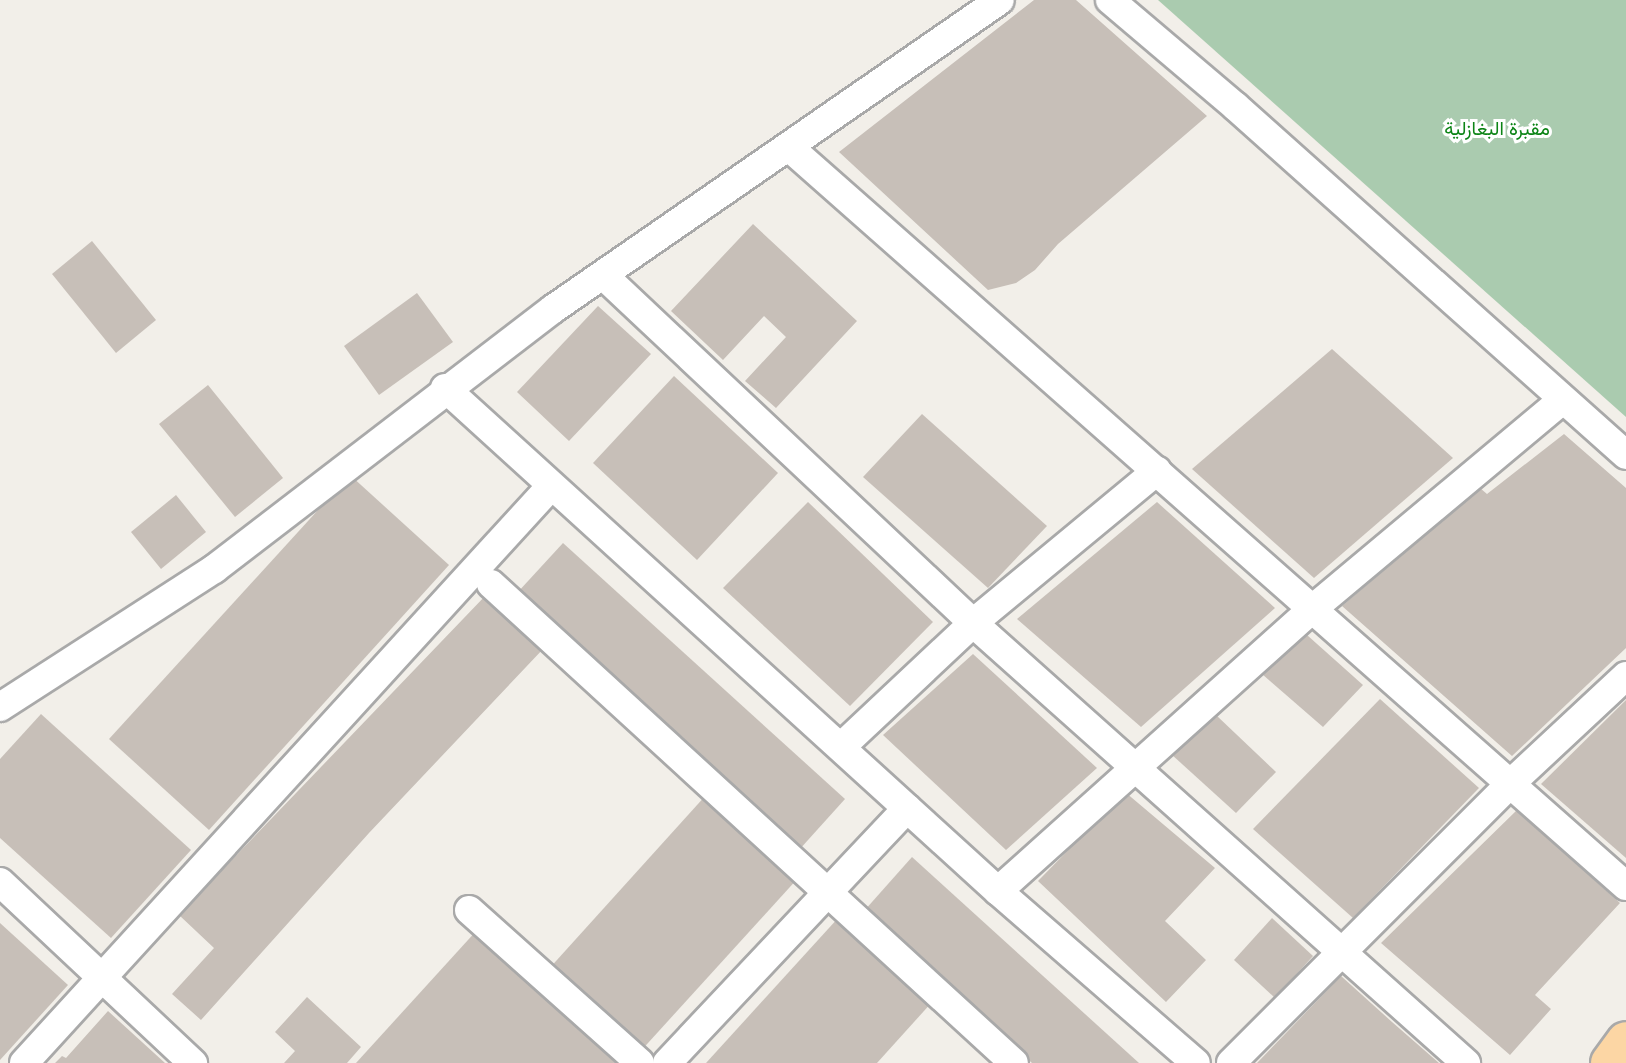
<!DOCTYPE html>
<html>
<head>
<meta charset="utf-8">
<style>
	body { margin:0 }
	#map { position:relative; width:1626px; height:1063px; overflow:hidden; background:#f2efe9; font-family:Poppins,Vazirmatn,sans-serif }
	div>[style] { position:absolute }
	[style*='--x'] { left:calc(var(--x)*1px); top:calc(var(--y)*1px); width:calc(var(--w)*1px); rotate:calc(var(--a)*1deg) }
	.cemetery>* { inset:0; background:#aacbaf }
	.building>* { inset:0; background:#c7bfb8 }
	.roads { filter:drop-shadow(2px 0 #a9a9a9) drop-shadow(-2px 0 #a9a9a9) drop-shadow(0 2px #a9a9a9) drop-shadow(0 -2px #a9a9a9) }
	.street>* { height:28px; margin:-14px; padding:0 14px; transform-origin:14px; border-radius:14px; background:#fff }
	.primary>* { height:38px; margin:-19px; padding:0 19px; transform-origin:19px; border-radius:19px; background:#fcd6a4 }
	span { translate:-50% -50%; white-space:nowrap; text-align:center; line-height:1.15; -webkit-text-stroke:6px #fff; paint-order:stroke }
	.park-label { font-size:19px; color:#0c8416 }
</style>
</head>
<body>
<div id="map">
	<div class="cemetery">
		<div style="clip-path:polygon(1158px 0,1626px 0,1626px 417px)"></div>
	</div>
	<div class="building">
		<div style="clip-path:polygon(1034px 0,1076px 0,1207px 116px,1058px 244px,1035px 270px,1016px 283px,988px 290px,839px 152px)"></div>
		<div style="clip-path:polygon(753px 224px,857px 321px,776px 408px,745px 381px,786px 337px,764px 316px,723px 360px,671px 311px)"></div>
		<div style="clip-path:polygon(92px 241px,156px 320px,116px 353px,52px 274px)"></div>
		<div style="clip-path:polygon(417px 293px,453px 342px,379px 395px,344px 346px)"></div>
		<div style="clip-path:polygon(598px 306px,651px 354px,569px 441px,517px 392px)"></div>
		<div style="clip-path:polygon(1332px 349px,1453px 458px,1314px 578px,1192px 469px)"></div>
		<div style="clip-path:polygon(674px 376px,778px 473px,697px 560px,593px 463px)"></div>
		<div style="clip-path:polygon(208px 385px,283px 478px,235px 517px,159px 424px)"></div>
		<div style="clip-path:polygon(922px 414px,1047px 526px,988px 588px,863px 477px)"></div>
		<div style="clip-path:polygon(1564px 434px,1626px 488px,1626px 648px,1512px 756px,1342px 606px,1480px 488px,1487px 494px)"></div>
		<div style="clip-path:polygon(350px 475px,449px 565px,209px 830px,109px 739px)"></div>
		<div style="clip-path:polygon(176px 495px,206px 532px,161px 569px,131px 532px)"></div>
		<div style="clip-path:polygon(808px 502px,933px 622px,850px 706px,723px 588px)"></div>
		<div style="clip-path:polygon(1157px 502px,1275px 608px,1141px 727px,1017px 619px)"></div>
		<div style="clip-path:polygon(563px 543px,845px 799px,799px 850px,517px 593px)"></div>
		<div style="clip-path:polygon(487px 594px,544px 648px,369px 833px,201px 1020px,172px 994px,214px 948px,179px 915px)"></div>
		<div style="clip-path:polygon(1307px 635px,1363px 685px,1323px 727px,1262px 674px)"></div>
		<div style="clip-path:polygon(973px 654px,1097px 768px,1006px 850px,883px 735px)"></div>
		<div style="clip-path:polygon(1380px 699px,1479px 788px,1353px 918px,1253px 829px)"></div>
		<div style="clip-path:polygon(1626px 700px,1626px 858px,1541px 784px)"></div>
		<div style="clip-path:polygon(41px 714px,191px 850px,111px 938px,0 838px,0 759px)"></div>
		<div style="clip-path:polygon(1216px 715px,1276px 772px,1236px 813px,1171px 754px)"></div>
		<div style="clip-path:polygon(1125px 792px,1215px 868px,1165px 921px,1206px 960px,1166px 1002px,1038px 881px)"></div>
		<div style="clip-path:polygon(707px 794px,799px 877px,638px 1054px,547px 971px)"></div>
		<div style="clip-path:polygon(1517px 810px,1620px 903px,1535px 995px,1551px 1009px,1510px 1055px,1381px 943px)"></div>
		<div style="clip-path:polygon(912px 857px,1139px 1063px,1032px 1063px,864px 911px)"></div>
		<div style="clip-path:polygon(839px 917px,933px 1001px,877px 1063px,706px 1063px)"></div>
		<div style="clip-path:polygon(1272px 918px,1313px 956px,1275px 998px,1234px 960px)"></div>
		<div style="clip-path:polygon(0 923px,68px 985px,0 1060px)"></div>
		<div style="clip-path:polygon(478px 929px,625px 1063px,356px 1063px)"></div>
		<div style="clip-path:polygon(1341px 976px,1392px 1022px,1439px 1063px,1257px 1063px)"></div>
		<div style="clip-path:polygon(307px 997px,361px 1047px,347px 1063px,284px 1063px,295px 1051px,275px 1032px)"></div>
		<div style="clip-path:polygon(108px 1011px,165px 1063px,55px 1063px,62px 1056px,66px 1058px)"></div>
	</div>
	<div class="roads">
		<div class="street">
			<div style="--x:1110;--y:0;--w:164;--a:40.3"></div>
			<div style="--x:1235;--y:106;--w:524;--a:41.75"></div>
			<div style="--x:790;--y:148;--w:1115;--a:41.44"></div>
			<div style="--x:603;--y:275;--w:508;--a:43.24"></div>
			<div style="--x:973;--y:623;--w:661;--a:41.75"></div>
			<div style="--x:445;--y:388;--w:748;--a:42.29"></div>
			<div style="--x:998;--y:891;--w:262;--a:41"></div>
			<div style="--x:491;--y:584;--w:709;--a:42.49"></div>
			<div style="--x:0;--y:707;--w:255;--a:-32.8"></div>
			<div style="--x:214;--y:569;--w:427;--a:-37.5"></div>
			<div style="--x:553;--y:309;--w:543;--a:-34.66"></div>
			<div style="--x:841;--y:747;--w:181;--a:-43.2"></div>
			<div style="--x:973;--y:623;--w:239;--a:-39.6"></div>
			<div style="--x:0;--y:882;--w:265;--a:43.2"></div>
			<div style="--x:998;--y:891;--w:419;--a:-41.9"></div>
			<div style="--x:1310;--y:611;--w:327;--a:-39.9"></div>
			<div style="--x:469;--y:910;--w:229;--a:41.8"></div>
			<div style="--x:24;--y:1063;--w:781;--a:-47.59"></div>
			<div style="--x:667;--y:1063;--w:350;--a:-46.7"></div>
			<div style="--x:1231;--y:1063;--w:393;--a:-45"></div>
			<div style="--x:1509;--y:785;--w:160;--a:-43"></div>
		</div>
		<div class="primary">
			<div style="--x:1610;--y:1063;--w:27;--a:-54"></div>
		</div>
	</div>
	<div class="park-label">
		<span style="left:1497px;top:129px">مقبرة البغازلية</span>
	</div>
</div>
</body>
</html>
